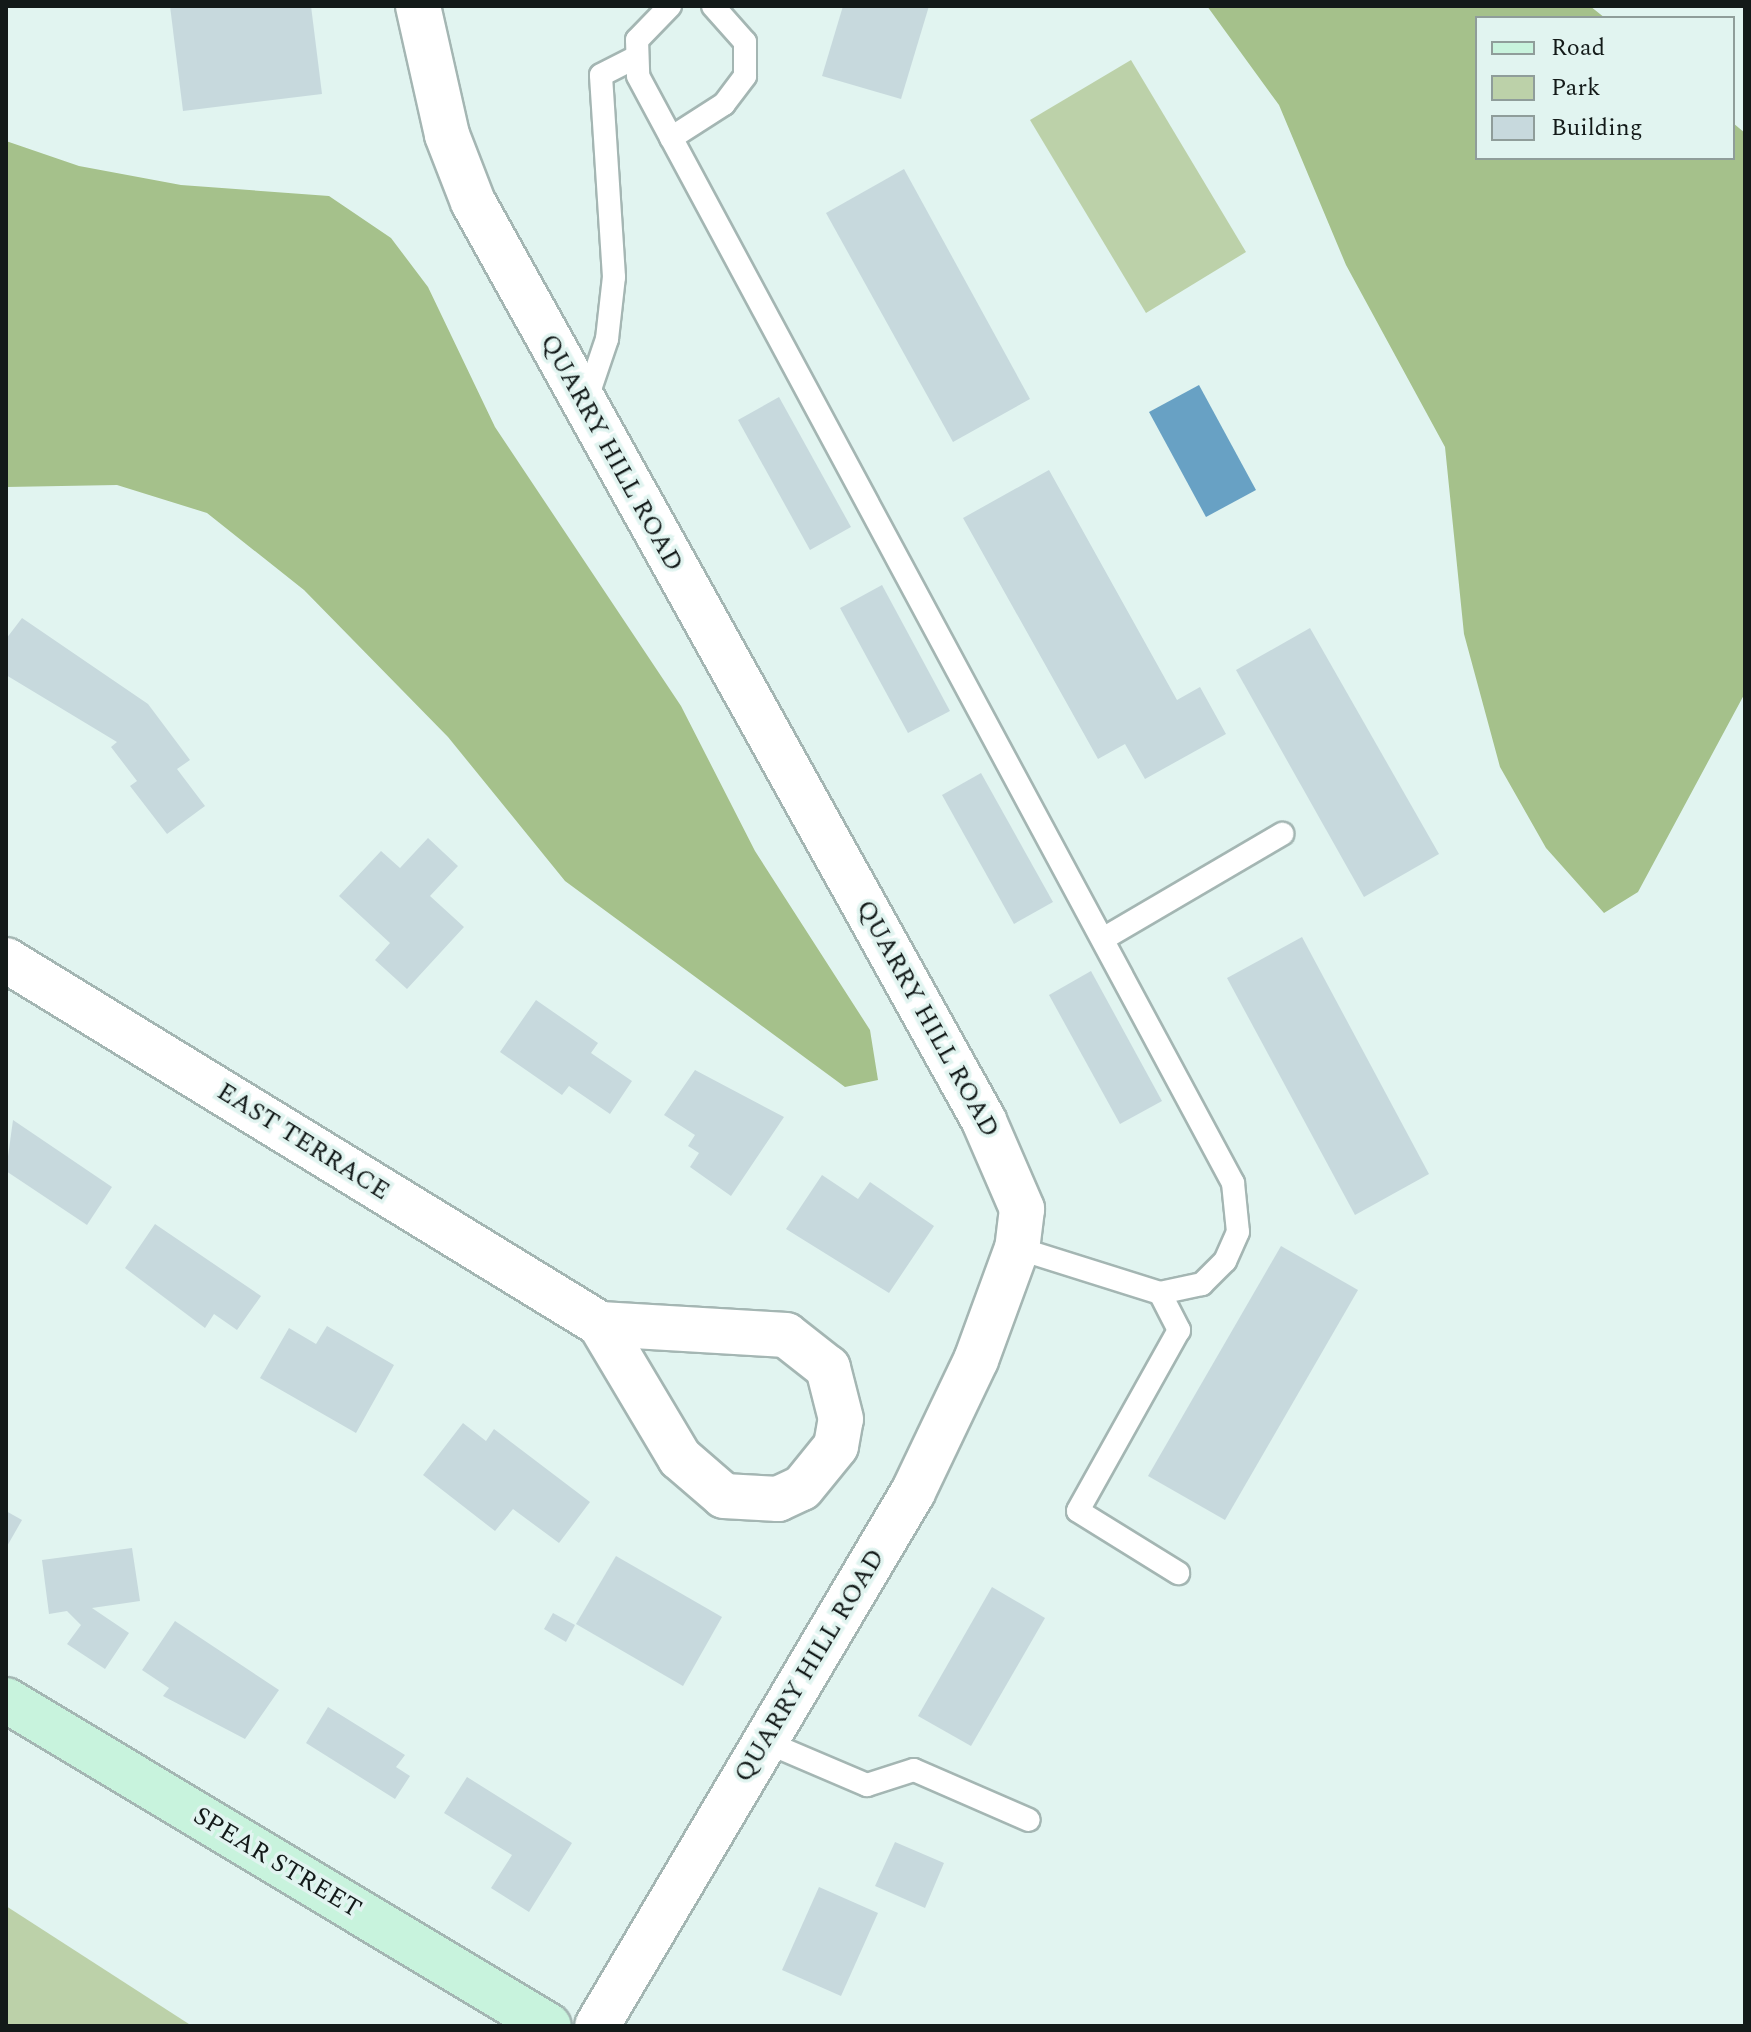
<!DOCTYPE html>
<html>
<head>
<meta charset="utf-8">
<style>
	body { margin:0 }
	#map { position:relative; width:1751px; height:2032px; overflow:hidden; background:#e1f4f0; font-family:Spectral,serif }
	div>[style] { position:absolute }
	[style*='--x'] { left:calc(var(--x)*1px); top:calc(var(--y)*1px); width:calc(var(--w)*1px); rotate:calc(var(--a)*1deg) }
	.green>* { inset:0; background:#bcd1a9 }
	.forest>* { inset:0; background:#a5c18b }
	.water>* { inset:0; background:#68a1c4 }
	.building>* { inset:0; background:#c7d9dd }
	.roads { filter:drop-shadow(2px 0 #a4b6b3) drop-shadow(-2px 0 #a4b6b3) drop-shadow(0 2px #a4b6b3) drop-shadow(0 -2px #a4b6b3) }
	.service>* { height:22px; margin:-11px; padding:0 11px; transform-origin:11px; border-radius:11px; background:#fff }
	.minor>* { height:44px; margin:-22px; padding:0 22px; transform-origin:22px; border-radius:22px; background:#fff }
	.secondary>* { height:44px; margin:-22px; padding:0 22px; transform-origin:22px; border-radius:22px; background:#c8f3dd }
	span { translate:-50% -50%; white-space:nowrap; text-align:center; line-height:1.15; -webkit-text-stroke:7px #e1f4f0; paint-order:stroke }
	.street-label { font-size:26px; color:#131a19 }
	.frame { position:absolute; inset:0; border:8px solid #131a19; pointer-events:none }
	.legend { position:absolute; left:1475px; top:16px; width:260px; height:144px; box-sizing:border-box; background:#e1f4f0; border:2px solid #8f9d9a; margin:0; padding:10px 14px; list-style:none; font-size:24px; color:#131a19 }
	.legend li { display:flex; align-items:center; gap:16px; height:40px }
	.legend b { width:40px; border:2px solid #8f9d9a }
</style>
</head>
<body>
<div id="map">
	<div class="green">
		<div style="clip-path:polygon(1131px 60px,1246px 252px,1146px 313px,1030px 120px)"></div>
		<div style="clip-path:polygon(6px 1906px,192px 2026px,6px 2026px)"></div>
	</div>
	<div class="forest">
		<div style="clip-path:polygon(1207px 6px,1590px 6px,1605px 18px,1477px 18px,1477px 158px,1733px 158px,1733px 123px,1745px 133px,1745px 693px,1638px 892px,1604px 913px,1546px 848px,1500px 767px,1464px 634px,1445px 447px,1346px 265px,1279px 105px)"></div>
		<div style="clip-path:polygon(6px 141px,79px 166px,181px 185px,329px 196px,391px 238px,428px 287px,495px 427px,681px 706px,755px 851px,870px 1030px,878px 1080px,845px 1087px,565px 881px,448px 737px,304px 590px,207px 513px,117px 485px,6px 487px)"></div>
	</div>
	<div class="water">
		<div style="clip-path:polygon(1199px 385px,1256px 490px,1206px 517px,1149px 412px)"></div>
	</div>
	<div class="building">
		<div style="clip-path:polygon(170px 6px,311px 6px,322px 94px,183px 111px)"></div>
		<div style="clip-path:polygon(843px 6px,929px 6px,901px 99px,822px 76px)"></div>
		<div style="clip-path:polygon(904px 169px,1030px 399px,953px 442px,826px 213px)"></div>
		<div style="clip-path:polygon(779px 397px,851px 527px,810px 550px,738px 420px)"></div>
		<div style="clip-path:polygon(1049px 470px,1177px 700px,1200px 687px,1226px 734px,1145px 779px,1125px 744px,1098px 759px,963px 518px)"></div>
		<div style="clip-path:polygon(882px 585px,950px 711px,908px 733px,840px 608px)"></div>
		<div style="clip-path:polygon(22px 618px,148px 704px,190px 760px,177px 769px,205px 806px,167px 834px,130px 786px,137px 781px,111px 747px,117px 742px,6px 675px,6px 639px)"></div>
		<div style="clip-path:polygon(1310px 628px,1439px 854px,1364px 897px,1236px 670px)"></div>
		<div style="clip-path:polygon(981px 773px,1053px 902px,1014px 924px,942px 795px)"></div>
		<div style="clip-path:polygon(428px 838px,458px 866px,430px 896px,464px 927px,407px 989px,375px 960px,390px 943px,339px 896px,381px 851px,400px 868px)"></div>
		<div style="clip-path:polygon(1302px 937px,1429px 1174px,1355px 1215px,1227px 978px)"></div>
		<div style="clip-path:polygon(1091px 971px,1162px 1101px,1120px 1124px,1049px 995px)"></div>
		<div style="clip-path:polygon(536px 1000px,598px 1043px,591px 1053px,632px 1081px,610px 1114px,569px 1086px,562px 1095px,500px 1052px)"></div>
		<div style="clip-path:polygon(695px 1070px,784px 1117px,731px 1196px,690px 1167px,699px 1153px,688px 1146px,695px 1135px,664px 1115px)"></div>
		<div style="clip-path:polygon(13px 1120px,112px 1187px,87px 1225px,6px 1171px)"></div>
		<div style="clip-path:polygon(822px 1175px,858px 1199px,870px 1182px,934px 1226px,889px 1293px,786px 1229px)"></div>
		<div style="clip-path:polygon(155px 1224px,261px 1296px,237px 1330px,214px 1314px,205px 1328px,125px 1268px)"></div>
		<div style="clip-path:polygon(1281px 1246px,1358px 1290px,1225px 1520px,1148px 1476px)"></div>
		<div style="clip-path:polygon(327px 1326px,394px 1365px,356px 1433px,260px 1378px,289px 1328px,316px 1344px)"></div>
		<div style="clip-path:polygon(463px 1423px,486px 1441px,494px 1429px,590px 1502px,559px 1543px,513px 1509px,495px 1531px,423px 1475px)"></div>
		<div style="clip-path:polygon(6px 1511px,22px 1520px,6px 1548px)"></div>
		<div style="clip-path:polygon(132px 1548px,140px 1601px,92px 1608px,129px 1633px,105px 1669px,67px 1644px,81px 1625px,67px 1611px,49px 1614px,42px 1560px)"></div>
		<div style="clip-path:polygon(616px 1556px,722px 1617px,683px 1686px,576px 1624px)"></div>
		<div style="clip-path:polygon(992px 1587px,1045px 1618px,971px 1746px,918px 1716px)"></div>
		<div style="clip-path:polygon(553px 1613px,575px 1625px,566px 1642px,544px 1629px)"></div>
		<div style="clip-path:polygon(175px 1621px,279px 1690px,245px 1739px,163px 1696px,169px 1688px,142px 1670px)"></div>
		<div style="clip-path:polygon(328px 1707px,405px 1755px,396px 1767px,410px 1776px,395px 1799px,306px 1743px)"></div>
		<div style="clip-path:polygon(467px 1777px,572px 1843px,529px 1912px,491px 1888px,512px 1855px,444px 1813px)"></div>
		<div style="clip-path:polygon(895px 1842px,944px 1863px,925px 1908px,875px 1886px)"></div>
		<div style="clip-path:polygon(819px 1887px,878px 1913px,841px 1996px,782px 1970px)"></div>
	</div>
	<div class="roads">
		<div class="service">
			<div style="--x:670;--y:6;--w:47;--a:134.1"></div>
			<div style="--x:637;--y:40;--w:36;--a:88"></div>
			<div style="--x:638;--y:76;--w:1257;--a:61.74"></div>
			<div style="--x:1233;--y:1183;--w:49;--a:84.2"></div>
			<div style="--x:1238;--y:1232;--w:32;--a:114"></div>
			<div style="--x:1225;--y:1261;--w:33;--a:135"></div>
			<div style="--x:1202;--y:1284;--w:43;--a:167.9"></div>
			<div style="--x:1160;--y:1293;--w:150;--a:-162.5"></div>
			<div style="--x:671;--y:138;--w:63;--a:-32.7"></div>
			<div style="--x:724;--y:104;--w:35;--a:-53"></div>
			<div style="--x:745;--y:76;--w:34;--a:-90"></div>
			<div style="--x:745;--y:42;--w:48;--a:-131.6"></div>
			<div style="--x:585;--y:404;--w:69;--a:-71.3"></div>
			<div style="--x:607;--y:339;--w:62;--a:-83.6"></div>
			<div style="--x:614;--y:277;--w:202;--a:-93.7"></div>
			<div style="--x:601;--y:75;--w:37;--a:-27"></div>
			<div style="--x:1103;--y:939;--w:208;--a:-30.4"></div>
			<div style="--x:1160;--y:1293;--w:42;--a:62.8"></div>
			<div style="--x:1179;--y:1330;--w:207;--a:119.2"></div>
			<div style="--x:1078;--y:1511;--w:118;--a:31.8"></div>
			<div style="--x:766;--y:1742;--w:110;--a:23.1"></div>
			<div style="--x:867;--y:1785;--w:49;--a:-17.7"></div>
			<div style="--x:914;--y:1770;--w:125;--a:23.5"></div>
		</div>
		<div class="minor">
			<div style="--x:418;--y:6;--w:132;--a:77.3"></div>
			<div style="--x:447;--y:135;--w:72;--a:68.8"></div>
			<div style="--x:473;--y:202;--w:1052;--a:60.92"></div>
			<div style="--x:984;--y:1121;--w:96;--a:66.6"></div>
			<div style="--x:1022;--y:1209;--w:39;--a:97"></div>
			<div style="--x:1017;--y:1248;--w:119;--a:110.1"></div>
			<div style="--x:976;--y:1360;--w:146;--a:115.5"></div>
			<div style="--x:913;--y:1492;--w:620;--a:120.62"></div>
			<div style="--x:6;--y:960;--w:697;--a:31.5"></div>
			<div style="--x:600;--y:1324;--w:156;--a:59.2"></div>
			<div style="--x:680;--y:1458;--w:58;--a:40.8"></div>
			<div style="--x:724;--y:1496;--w:54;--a:3.2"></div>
			<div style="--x:778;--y:1499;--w:26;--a:-25"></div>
			<div style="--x:802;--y:1488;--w:54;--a:-51"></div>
			<div style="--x:836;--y:1446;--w:27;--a:-80"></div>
			<div style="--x:841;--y:1419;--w:53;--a:-104.3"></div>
			<div style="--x:828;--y:1368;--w:53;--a:-141.8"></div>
			<div style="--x:786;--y:1335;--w:186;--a:-176.6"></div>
		</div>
		<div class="secondary">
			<div style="--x:6;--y:1700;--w:633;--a:30.98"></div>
		</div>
	</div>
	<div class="street-label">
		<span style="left:611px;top:453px;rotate:61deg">QUARRY HILL ROAD</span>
		<span style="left:927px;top:1019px;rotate:61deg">QUARRY HILL ROAD</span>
		<span style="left:303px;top:1142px;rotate:32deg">EAST TERRACE</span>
		<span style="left:810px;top:1666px;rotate:-59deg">QUARRY HILL ROAD</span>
		<span style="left:277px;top:1863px;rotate:31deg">SPEAR STREET</span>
	</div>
	<div class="frame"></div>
	<ul class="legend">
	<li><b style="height:10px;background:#c8f3dd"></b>Road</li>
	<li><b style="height:22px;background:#bcd1a9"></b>Park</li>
	<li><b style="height:22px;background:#c7d9dd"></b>Building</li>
	</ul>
</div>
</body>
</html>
